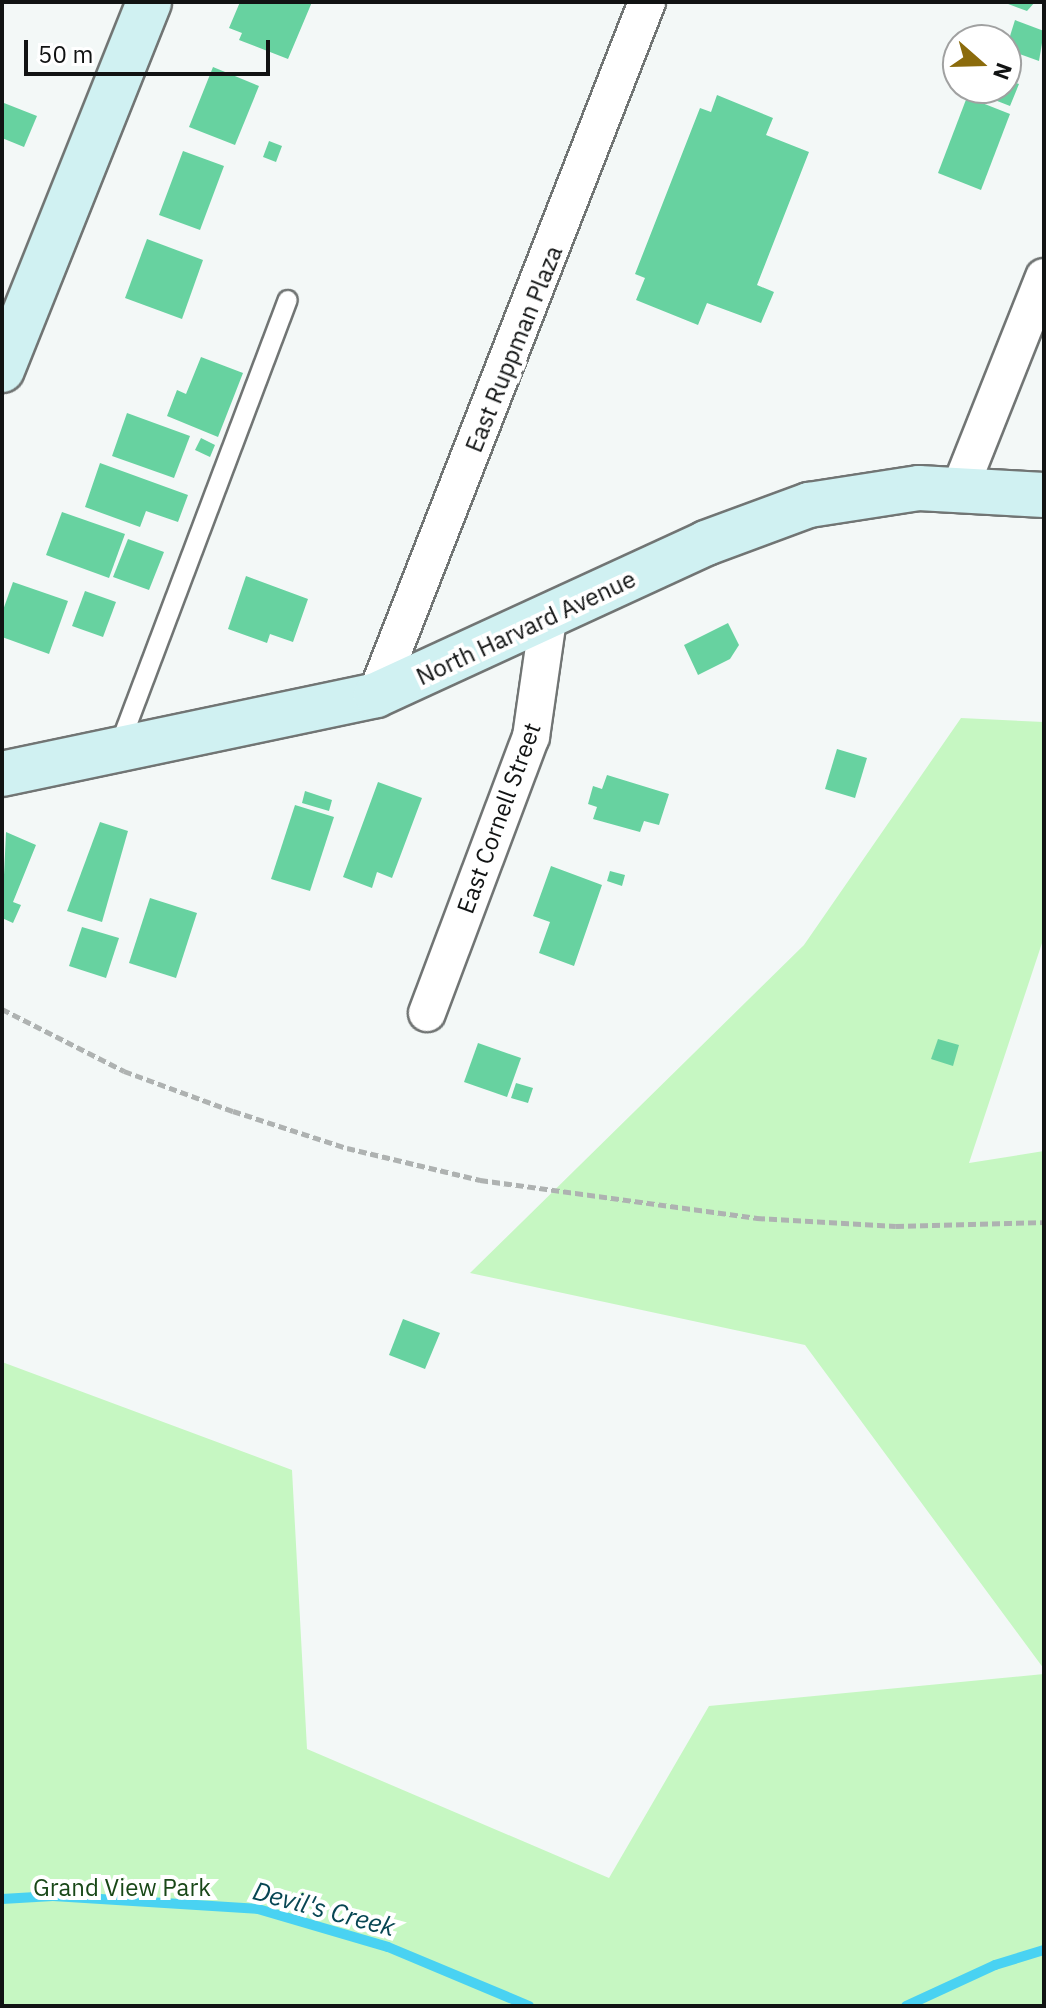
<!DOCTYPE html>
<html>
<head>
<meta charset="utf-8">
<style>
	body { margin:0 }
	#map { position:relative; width:1046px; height:2008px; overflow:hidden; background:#f3f8f7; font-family:"IBM Plex Sans",sans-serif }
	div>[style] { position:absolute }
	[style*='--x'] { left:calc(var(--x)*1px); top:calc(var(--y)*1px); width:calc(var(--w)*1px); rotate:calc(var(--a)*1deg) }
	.green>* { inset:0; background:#c6f7c2 }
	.stream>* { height:10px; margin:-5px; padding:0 5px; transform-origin:5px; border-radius:5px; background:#49d2f2 }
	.building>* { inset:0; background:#67d2a0 }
	.path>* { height:5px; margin-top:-2.5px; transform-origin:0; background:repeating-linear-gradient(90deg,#aeb2b1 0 8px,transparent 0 12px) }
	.roads { filter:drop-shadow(2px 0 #717574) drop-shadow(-2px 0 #717574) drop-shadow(0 2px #717574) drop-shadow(0 -2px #717574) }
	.lane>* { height:18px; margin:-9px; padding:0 9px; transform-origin:9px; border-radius:9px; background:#fff }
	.street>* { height:36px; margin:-18px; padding:0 18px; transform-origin:18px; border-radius:18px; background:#fff }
	.secondary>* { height:44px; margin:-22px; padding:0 22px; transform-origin:22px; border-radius:22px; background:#d0f1f2 }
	span { translate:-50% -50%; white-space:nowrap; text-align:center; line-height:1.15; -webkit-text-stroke:8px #fff; paint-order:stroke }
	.street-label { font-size:24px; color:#111313 }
	.park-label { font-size:24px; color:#194818 }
	.water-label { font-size:26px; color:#074653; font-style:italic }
	.frame { position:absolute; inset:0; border:4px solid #111313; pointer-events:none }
	.north { position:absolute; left:942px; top:24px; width:80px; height:80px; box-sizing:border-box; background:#fff; border:2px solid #a0a1a1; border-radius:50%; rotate:110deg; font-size:22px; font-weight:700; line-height:32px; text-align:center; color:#111313 }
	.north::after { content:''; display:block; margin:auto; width:28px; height:36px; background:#8b6b0c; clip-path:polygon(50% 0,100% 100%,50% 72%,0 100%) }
	.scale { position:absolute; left:24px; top:40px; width:246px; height:36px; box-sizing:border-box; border:4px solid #111313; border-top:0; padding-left:10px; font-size:24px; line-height:28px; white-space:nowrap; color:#111313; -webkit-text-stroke:6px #fff; paint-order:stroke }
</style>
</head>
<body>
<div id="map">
	<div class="green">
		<div style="clip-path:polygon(961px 718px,1044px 722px,1044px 937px,969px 1163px,1044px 1151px,1044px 1669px,805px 1345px,470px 1273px,804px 945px)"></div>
		<div style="clip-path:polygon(2px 1362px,292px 1470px,307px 1749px,609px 1878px,709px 1706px,1044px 1674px,1044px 2006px,2px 2006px)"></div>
	</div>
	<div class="stream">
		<div style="--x:2;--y:1899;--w:51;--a:-3.4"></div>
		<div style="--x:53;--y:1896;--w:205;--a:3.6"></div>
		<div style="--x:258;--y:1909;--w:135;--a:16.3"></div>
		<div style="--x:388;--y:1947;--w:153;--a:22.7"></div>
		<div style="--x:906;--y:2006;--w:98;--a:-24.7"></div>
		<div style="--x:995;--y:1965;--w:51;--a:-17"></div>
	</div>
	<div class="building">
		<div style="clip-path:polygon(240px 2px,312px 2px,288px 59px,239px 40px,242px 33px,229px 28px)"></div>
		<div style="clip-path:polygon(1003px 2px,1035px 2px,1027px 11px)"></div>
		<div style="clip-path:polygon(1015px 20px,1044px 31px,1039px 61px,1006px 49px)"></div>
		<div style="clip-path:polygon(213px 67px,259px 86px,235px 145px,189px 127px)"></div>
		<div style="clip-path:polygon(1006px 69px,1013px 72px,1010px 81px,1019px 84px,1010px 106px,964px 88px,1006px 88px)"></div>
		<div style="clip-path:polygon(717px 95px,773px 118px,766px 135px,809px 152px,757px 285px,774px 292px,761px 323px,707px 303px,698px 325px,636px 300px,645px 278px,635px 274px,700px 108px,711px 112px)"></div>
		<div style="clip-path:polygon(967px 97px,1010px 114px,981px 190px,938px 173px)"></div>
		<div style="clip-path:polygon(4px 103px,37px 116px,24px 147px,2px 138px)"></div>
		<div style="clip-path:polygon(269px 141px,282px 146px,276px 162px,263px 157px)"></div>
		<div style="clip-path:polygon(183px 151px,224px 166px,200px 230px,159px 215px)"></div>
		<div style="clip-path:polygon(147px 239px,203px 260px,182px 319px,125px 298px)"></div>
		<div style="clip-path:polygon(201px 357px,243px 373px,218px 437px,167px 416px,177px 390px,186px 394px)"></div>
		<div style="clip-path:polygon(127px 413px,190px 436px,174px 478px,112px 456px)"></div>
		<div style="clip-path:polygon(201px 438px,215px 445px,210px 457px,195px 450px)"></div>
		<div style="clip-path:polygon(100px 463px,188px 495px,178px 522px,146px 511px,140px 527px,85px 507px)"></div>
		<div style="clip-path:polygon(62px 512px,125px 534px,109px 578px,46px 555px)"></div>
		<div style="clip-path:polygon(128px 539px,164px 552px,149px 590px,113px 577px)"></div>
		<div style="clip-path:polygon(246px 576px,308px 599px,293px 642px,270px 634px,267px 643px,228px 629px)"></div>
		<div style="clip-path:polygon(13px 582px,68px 601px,49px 654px,2px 637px,2px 613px)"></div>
		<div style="clip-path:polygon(85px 591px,116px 602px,103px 637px,72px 626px)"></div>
		<div style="clip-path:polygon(728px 623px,739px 645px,730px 659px,698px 675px,684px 645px)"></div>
		<div style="clip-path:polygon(837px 749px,867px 758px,855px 798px,825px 789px)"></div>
		<div style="clip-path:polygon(607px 775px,669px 794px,659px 825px,644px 821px,640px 832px,593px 819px,597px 807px,588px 804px,593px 786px,602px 789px)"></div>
		<div style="clip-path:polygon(378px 782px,422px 798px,392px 878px,377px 872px,372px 888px,343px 877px)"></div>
		<div style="clip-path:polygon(305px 791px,332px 800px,329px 811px,302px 803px)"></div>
		<div style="clip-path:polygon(295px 805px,334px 817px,310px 891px,271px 879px)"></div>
		<div style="clip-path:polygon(100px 822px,128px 831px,102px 922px,67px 911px)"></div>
		<div style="clip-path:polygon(6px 832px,36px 845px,13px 902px,21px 905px,13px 923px,2px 918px)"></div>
		<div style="clip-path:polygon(551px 866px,602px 885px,574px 966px,539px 953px,550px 922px,533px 916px)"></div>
		<div style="clip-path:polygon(610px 871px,625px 875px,622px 886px,607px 881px)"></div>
		<div style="clip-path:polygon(150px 898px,197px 913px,176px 978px,129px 963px)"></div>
		<div style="clip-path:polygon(82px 927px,119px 938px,106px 978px,69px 966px)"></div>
		<div style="clip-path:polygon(938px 1039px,959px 1045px,953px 1066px,931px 1059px)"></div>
		<div style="clip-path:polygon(478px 1043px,521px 1058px,507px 1097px,464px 1082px)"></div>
		<div style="clip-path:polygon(516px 1083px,533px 1088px,528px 1103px,511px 1098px)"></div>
		<div style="clip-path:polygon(403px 1319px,440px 1333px,425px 1369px,389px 1355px)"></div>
	</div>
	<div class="path">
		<div style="--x:2;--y:1009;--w:137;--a:26.9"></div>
		<div style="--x:124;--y:1071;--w:116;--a:20.2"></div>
		<div style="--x:233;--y:1111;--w:120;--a:18"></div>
		<div style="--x:347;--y:1148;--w:137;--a:13.5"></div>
		<div style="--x:480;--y:1180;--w:280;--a:7.8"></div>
		<div style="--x:757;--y:1218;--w:139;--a:3.3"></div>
		<div style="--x:896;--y:1226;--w:148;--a:-1.5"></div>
	</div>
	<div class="roads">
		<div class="lane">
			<div style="--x:118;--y:749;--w:480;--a:-69.3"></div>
		</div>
		<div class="street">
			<div style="--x:960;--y:488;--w:227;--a:-68.3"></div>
			<div style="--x:376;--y:695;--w:744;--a:-68.64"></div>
			<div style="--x:427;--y:1013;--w:295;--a:-69.4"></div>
			<div style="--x:531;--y:737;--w:119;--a:-81.8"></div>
		</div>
		<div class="secondary">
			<div style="--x:2;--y:370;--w:396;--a:-68.2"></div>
			<div style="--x:2;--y:774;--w:382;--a:-11.9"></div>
			<div style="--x:376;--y:695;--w:363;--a:-24.7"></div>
			<div style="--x:706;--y:543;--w:110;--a:-20.3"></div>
			<div style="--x:809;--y:505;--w:111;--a:-8.8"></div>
			<div style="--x:919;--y:488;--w:125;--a:3.2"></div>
		</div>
	</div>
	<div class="street-label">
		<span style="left:514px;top:349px;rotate:-68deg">East Ruppman Plaza</span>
		<span style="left:526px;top:628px;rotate:-25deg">North Harvard Avenue</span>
		<span style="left:499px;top:818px;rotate:-70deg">East Cornell Street</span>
	</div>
	<div class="park-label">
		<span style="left:122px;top:1888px">Grand View Park</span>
	</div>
	<div class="water-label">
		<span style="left:324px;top:1909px;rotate:15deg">Devil's Creek</span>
	</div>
	<div class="frame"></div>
	<div class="north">N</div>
	<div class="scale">50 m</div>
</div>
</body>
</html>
